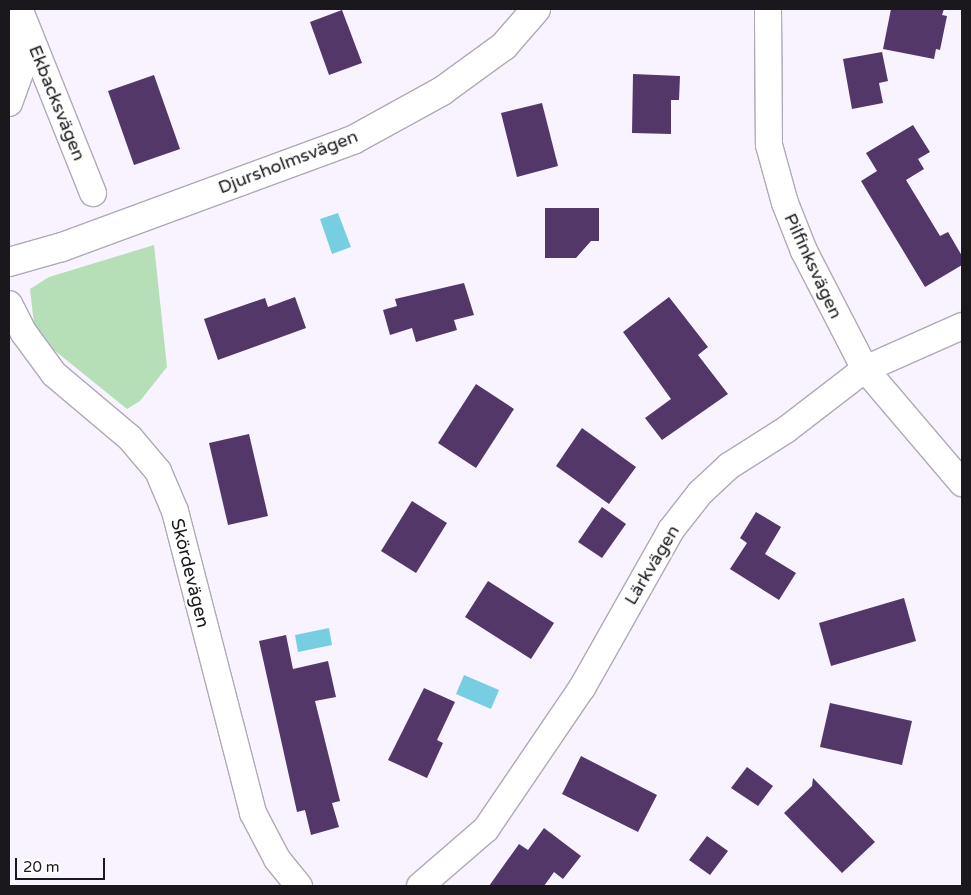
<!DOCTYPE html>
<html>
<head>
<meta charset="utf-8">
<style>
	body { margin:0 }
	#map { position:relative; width:971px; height:895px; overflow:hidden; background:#f8f3fe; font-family:"Varela Round",sans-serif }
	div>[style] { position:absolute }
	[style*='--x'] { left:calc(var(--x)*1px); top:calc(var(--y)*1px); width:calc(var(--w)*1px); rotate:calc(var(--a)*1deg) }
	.green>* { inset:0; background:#b6dfb7 }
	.water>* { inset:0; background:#77cee3 }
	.building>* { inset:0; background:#533769 }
	.roads { filter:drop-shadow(1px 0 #afaab5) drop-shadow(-1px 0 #afaab5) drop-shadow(0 1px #afaab5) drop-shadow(0 -1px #afaab5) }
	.minor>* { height:26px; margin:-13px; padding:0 13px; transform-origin:13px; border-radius:13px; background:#fff }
	.tertiary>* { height:28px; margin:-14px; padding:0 14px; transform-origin:14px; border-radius:14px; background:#fff }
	span { translate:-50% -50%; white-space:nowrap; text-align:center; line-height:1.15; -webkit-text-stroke:5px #fff; paint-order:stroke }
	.street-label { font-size:18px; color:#1a181c }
	.frame { position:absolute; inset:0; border:10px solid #1a181c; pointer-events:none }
	.scale { position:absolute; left:15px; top:858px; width:90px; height:22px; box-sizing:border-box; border:2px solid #1a181c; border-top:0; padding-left:6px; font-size:15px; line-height:18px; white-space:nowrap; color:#1a181c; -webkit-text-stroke:4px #fff; paint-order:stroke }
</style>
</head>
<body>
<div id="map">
	<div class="green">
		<div style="clip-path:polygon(154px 245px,167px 367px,140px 401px,127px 409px,54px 350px,34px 324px,30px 289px,49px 277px)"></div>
	</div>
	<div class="water">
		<div style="clip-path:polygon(338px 213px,351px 247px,332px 254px,320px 219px)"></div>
		<div style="clip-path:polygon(329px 628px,332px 645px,298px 652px,295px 635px)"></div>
		<div style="clip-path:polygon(464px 675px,499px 690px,491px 709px,456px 694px)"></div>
	</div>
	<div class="building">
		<div style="clip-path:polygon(891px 9px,944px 9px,942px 15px,947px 16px,940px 50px,936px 49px,934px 59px,883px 49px)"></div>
		<div style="clip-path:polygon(342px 10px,362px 63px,329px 75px,310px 22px)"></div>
		<div style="clip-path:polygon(882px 52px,888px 81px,879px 83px,883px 103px,852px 109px,843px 59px)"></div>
		<div style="clip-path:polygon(633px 74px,680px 76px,679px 100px,671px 100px,671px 134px,632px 133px)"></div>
		<div style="clip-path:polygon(154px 75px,180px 149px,134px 165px,108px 91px)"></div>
		<div style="clip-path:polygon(542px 103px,558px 166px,517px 177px,501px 113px)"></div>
		<div style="clip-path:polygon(913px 125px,930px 152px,918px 159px,924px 169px,906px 180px,940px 236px,948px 232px,962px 256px,962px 265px,925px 287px,861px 181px,877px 171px,866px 153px)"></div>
		<div style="clip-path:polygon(545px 208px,599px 208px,599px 241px,591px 241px,576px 258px,545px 258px)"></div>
		<div style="clip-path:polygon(464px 283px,474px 315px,454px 320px,457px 330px,416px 342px,412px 328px,390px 335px,383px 310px,397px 306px,395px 299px)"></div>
		<div style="clip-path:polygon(295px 297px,306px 328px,218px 360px,204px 319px,265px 298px,268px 307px)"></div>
		<div style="clip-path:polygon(669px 297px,708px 347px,698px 355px,728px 394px,662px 440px,645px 418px,671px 399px,623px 332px)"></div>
		<div style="clip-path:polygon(476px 384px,514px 409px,476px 468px,438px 443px)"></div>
		<div style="clip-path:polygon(582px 428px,636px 467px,609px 504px,556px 466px)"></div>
		<div style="clip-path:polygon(249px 434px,268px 516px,228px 525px,209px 443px)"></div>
		<div style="clip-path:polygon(412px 501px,447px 523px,416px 573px,381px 551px)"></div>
		<div style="clip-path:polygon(602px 507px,626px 524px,602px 558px,578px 542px)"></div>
		<div style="clip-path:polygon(756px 512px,781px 527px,765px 554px,796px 573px,779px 600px,730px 569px,747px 543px,740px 538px)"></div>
		<div style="clip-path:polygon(488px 581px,554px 623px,531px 659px,465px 617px)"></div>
		<div style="clip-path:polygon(904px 598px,916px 641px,831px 666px,819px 623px)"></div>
		<div style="clip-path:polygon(286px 635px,293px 669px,328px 661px,336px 697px,315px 701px,340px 801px,332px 803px,339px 827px,311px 835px,305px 810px,297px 812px,259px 641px)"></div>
		<div style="clip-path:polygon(424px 688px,455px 702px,437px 740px,443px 743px,427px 778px,388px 760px)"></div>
		<div style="clip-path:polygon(830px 703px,912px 721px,902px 765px,820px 747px)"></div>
		<div style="clip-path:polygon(581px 756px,657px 795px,638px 832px,562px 794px)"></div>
		<div style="clip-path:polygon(747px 767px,773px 786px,758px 806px,731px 788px)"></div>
		<div style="clip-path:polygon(813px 778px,875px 842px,842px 873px,784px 813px,812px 786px)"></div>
		<div style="clip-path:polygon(544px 828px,581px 856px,563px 879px,554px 872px,544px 886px,489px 886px,519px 844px,528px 850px)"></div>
		<div style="clip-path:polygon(707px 836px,728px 851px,710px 875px,689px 860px)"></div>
	</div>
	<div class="roads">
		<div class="minor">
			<div style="--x:768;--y:9;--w:136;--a:89.6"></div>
			<div style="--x:769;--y:145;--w:60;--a:74.6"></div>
			<div style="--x:785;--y:203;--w:52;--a:68.4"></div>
			<div style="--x:804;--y:251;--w:133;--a:62.7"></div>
			<div style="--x:865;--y:369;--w:150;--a:49.6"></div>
			<div style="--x:21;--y:13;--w:194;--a:68.2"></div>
			<div style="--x:9;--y:103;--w:33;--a:-70"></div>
			<div style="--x:20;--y:72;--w:48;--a:-88.8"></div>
			<div style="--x:9;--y:304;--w:33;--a:63"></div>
			<div style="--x:24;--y:333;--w:51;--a:53.8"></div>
			<div style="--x:54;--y:374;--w:99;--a:40.1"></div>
			<div style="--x:130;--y:438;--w:43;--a:49.7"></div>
			<div style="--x:158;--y:471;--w:43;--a:67"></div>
			<div style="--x:175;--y:511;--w:312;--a:75.5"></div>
			<div style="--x:253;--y:813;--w:52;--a:62.4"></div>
			<div style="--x:277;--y:859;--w:35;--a:51"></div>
			<div style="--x:420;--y:886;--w:87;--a:-40.8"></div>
			<div style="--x:486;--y:829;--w:171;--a:-55.8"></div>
			<div style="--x:582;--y:688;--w:181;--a:-60.6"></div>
			<div style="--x:671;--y:530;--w:47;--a:-51.9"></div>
			<div style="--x:700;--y:493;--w:40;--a:-43"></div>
			<div style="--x:729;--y:466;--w:69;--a:-32.5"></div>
			<div style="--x:787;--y:429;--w:98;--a:-37.6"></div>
			<div style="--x:865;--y:369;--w:106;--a:-23.9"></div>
		</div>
		<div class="tertiary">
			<div style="--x:9;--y:262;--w:55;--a:-15.8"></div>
			<div style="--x:62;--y:247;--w:310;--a:-20.2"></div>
			<div style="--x:353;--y:140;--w:102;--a:-28.8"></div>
			<div style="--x:442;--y:91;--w:77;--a:-36"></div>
			<div style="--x:504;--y:46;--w:49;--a:-49.1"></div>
		</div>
	</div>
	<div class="street-label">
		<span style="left:57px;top:103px;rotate:68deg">Ekbacksvägen</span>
		<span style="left:288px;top:162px;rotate:-21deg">Djursholmsvägen</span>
		<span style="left:813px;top:266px;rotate:65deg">Pilfinksvägen</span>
		<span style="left:652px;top:565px;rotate:-59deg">Lärkvägen</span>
		<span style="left:190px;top:573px;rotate:76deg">Skördevägen</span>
	</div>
	<div class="frame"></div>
	<div class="scale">20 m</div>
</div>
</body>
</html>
